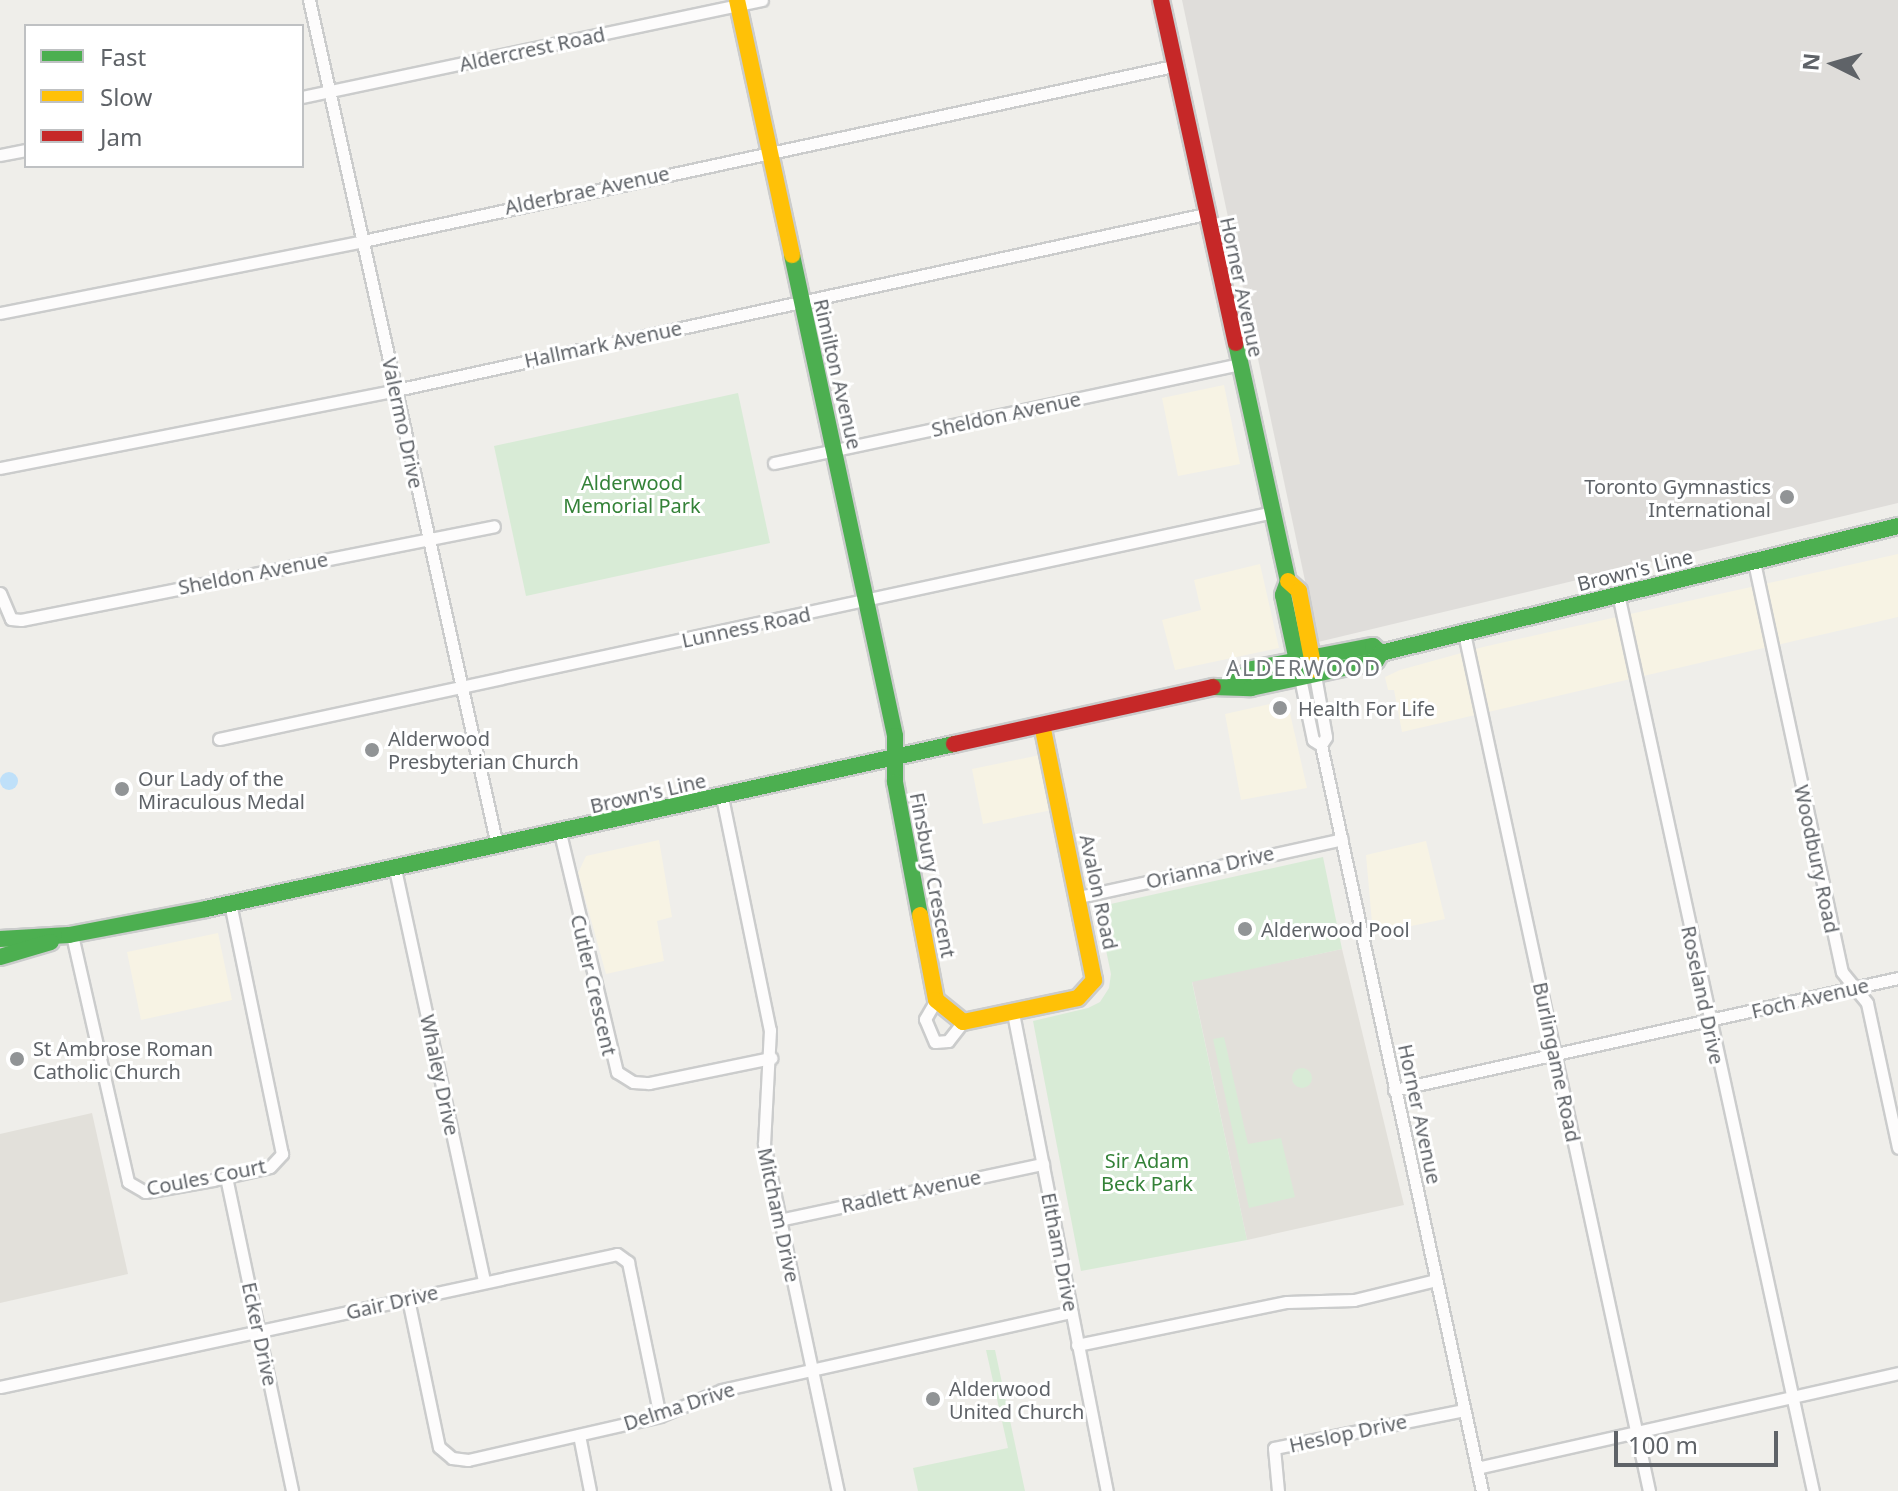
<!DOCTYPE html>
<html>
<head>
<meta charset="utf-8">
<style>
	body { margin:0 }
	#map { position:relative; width:1898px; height:1491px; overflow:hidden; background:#efeeea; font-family:"Noto Sans",sans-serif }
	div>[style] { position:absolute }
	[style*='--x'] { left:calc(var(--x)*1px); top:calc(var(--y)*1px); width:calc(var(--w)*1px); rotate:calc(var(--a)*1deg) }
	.commercial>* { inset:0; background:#f7f3e4 }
	.industrial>* { inset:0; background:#dfddda }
	.education>* { inset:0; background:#e2e0da }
	.green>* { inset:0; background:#d8ebd6 }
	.round { border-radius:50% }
	.water>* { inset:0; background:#bfe0f9 }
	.roads { filter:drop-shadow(2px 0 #cbcccc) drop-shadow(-2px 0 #cbcccc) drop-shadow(0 2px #cbcccc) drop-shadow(0 -2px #cbcccc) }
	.street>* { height:11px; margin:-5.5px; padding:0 5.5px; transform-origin:5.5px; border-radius:5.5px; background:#fdfcfc }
	.fast>* { height:16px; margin:-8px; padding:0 8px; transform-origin:8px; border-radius:8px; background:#4caf50 }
	.slow>* { height:16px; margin:-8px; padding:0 8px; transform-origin:8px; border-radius:8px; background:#ffc107 }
	.jam>* { height:16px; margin:-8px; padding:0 8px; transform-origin:8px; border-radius:8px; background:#c62828 }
	.dots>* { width:22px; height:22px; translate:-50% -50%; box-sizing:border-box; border:4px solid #fff; border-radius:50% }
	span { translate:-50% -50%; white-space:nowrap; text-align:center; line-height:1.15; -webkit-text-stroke:6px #fff; paint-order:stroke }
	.street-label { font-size:20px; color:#5f6368 }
	.park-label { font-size:20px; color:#348238 }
	.poi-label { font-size:20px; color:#5f6368 }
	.right { translate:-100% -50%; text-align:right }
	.left { translate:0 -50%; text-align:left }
	.neighbourhood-label { font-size:22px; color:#70757a; letter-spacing:2px }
	.legend { position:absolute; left:24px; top:24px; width:280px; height:144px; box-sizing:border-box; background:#fff; border:2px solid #bfc1c3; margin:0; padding:10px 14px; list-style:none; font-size:24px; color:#5f6368 }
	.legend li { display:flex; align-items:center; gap:16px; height:40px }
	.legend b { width:40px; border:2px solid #bfc1c3 }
	.north { position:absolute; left:1794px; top:24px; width:80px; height:80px; -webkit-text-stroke:6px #fff; paint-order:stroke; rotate:275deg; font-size:22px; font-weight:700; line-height:32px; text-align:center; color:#5f6368 }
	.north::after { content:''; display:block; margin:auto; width:28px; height:36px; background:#5f6368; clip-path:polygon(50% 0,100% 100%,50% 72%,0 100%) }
	.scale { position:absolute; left:1614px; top:1431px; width:164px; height:36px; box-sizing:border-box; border:4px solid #5f6368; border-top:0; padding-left:10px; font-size:24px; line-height:28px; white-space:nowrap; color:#5f6368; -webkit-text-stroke:6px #fff; paint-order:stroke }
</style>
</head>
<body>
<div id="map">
	<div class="commercial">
		<div style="clip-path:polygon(1224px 385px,1240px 464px,1178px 476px,1162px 398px)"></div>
		<div style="clip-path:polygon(1898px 554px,1898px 617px,1402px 732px,1394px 690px,1388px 690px,1385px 677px,1400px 670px,1483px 647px)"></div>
		<div style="clip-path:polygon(1260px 564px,1279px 648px,1175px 670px,1162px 620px,1201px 610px,1194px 580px)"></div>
		<div style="clip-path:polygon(1287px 700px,1307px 788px,1241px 800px,1225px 714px)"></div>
		<div style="clip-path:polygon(1040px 755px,1052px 810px,983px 824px,972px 769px)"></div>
		<div style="clip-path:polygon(659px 840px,672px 917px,657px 921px,664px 961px,606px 974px,578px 873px,586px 856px)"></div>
		<div style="clip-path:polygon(1426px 841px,1445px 919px,1373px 934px,1366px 855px)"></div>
		<div style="clip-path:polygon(218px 933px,232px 1000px,141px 1020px,127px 952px)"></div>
	</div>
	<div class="industrial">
		<div style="clip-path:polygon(1182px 0,1898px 0,1898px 503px,1318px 642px)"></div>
	</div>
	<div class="education">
		<div style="clip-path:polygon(1342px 949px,1404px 1205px,1247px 1240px,1192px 981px)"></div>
		<div style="clip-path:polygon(92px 1113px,128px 1274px,0 1303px,0 1134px)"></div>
	</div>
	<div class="green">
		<div style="clip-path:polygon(738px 393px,770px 543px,526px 596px,494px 446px)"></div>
		<div style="clip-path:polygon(1323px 857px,1342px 949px,1192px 982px,1247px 1240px,1081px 1271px,1033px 1021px,1088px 1008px,1100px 1002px,1109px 988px,1111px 974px,1097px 907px)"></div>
		<div style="clip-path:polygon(1224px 1037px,1248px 1144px,1281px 1138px,1295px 1197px,1249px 1208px,1213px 1039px)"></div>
		<div class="round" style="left:1292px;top:1068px;width:20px;height:20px"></div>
		<div style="clip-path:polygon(986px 1350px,995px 1350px,1025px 1491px,918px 1491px,913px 1468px,1008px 1448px)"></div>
	</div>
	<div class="water">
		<div class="round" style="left:0;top:772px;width:18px;height:18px"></div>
	</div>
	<div class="roads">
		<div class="street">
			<div style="--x:309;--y:0;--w:866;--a:77.46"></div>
			<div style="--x:302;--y:97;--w:470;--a:-11.9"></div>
			<div style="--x:0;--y:155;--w:26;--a:-11"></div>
			<div style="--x:0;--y:313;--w:370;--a:-11.2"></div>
			<div style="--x:363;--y:241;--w:829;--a:-12.19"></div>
			<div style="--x:774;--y:463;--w:474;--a:-12"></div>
			<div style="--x:0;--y:468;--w:404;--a:-11.1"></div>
			<div style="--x:396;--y:390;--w:828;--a:-12.27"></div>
			<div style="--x:1754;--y:562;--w:419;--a:77.9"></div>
			<div style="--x:1842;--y:972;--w:40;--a:51"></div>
			<div style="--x:1867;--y:1003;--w:148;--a:77.9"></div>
			<div style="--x:0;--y:593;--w:28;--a:67"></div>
			<div style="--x:11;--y:619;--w:10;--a:6"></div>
			<div style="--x:21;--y:620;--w:482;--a:-11.2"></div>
			<div style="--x:1618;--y:594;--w:918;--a:77.74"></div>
			<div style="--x:1464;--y:633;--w:878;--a:77.83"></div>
			<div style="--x:1315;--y:675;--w:63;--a:79.9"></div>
			<div style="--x:1326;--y:737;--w:9;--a:122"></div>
			<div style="--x:1321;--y:745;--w:763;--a:77.82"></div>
			<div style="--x:1300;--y:678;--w:63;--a:78.2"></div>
			<div style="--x:1313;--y:740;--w:9;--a:32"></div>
			<div style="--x:219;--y:739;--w:1078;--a:-12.15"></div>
			<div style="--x:722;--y:797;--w:238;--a:78.4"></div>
			<div style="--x:770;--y:1030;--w:114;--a:93"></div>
			<div style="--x:764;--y:1144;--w:355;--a:78"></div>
			<div style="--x:560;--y:833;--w:246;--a:76.6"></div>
			<div style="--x:617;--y:1072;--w:19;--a:32"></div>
			<div style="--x:633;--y:1082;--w:16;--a:4"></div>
			<div style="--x:649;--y:1083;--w:125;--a:-11.6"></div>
			<div style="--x:395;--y:869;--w:422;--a:77.8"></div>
			<div style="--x:1079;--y:897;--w:269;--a:-12.4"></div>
			<div style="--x:72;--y:935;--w:253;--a:77.2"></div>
			<div style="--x:128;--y:1182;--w:20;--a:30"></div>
			<div style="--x:145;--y:1192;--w:69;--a:-10"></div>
			<div style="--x:213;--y:1180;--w:58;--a:-12.8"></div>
			<div style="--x:270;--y:1167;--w:18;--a:-47"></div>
			<div style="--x:282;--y:1154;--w:255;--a:-101.7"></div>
			<div style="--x:936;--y:1000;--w:22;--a:120"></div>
			<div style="--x:925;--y:1019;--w:25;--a:67"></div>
			<div style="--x:935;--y:1042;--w:13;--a:-4"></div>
			<div style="--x:948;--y:1041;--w:24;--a:-52"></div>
			<div style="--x:1013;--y:1013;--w:487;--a:78.9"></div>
			<div style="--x:1394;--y:1090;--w:516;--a:-12.53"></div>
			<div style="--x:226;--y:1177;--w:321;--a:78.1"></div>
			<div style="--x:779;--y:1220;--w:270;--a:-12"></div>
			<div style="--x:408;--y:1299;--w:151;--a:78.2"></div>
			<div style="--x:439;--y:1447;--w:17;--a:40"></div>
			<div style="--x:452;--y:1458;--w:16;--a:7"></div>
			<div style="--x:468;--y:1460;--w:197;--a:-12.9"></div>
			<div style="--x:660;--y:1416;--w:67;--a:-22.8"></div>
			<div style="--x:722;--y:1390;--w:358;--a:-12.6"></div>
			<div style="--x:1077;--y:1345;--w:214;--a:-11.6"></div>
			<div style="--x:1287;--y:1302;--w:67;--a:-1.7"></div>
			<div style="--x:1354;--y:1300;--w:84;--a:-13.7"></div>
			<div style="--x:0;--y:1387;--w:631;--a:-12.16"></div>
			<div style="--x:617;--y:1254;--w:14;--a:36"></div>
			<div style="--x:628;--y:1262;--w:157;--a:78.3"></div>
			<div style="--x:579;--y:1435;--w:57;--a:78.9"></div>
			<div style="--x:1477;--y:1468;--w:432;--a:-12.7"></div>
			<div style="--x:1278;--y:1491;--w:43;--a:-95.3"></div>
			<div style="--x:1274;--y:1448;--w:194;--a:-11.3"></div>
		</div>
		<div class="fast">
			<div style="--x:792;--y:255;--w:492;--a:77.9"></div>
			<div style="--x:895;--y:736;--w:46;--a:90"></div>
			<div style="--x:895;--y:782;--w:135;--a:79.4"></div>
			<div style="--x:1236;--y:343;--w:244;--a:77.7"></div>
			<div style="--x:1288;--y:581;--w:15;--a:110"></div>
			<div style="--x:1283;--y:595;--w:77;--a:78"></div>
			<div style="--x:1235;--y:682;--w:21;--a:-37"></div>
			<div style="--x:1252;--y:669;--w:123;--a:-10.8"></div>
			<div style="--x:1373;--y:646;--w:11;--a:41"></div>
			<div style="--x:1213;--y:687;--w:38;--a:2"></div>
			<div style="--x:1251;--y:688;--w:128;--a:-12.2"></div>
			<div style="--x:1376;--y:661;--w:9;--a:-58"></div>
			<div style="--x:1381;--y:653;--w:532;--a:-13.8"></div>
			<div style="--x:0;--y:939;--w:69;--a:-3.3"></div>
			<div style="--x:69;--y:935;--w:139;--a:-10.7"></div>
			<div style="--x:206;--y:909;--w:766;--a:-12.44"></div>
			<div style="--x:0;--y:957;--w:53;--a:-16.4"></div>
		</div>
		<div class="slow">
			<div style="--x:737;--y:0;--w:261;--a:77.8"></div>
			<div style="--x:1288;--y:581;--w:15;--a:42"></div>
			<div style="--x:1299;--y:591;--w:80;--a:79.2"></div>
			<div style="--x:920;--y:915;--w:86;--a:79.3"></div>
			<div style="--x:936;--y:1000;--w:35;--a:39"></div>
			<div style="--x:963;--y:1022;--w:117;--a:-11.8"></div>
			<div style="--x:1078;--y:998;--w:24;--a:-48"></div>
			<div style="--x:1094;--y:980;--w:260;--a:-101.5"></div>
		</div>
		<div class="jam">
			<div style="--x:1161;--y:0;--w:351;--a:77.7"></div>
			<div style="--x:954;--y:744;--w:265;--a:-12.4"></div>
		</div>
	</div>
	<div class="dots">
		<div style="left:1787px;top:497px;background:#919496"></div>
		<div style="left:1280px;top:708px;background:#919496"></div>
		<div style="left:372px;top:750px;background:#919496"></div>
		<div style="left:122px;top:789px;background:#919496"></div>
		<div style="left:1245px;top:929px;background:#919496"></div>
		<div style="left:17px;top:1059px;background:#919496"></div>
		<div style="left:933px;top:1399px;background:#919496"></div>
	</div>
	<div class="street-label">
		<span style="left:532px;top:49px;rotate:-12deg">Aldercrest Road</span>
		<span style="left:587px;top:190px;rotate:-12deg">Alderbrae Avenue</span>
		<span style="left:1242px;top:287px;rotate:78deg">Horner Avenue</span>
		<span style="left:603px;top:344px;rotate:-12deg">Hallmark Avenue</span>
		<span style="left:838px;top:374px;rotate:77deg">Rimilton Avenue</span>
		<span style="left:1006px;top:414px;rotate:-12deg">Sheldon Avenue</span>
		<span style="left:403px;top:423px;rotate:78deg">Valermo Drive</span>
		<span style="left:1635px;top:570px;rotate:-14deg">Brown's Line</span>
		<span style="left:253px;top:573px;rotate:-11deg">Sheldon Avenue</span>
		<span style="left:746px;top:627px;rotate:-12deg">Lunness Road</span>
		<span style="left:648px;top:793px;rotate:-13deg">Brown's Line</span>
		<span style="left:1817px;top:859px;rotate:78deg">Woodbury Road</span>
		<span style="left:1210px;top:867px;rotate:-13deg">Orianna Drive</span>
		<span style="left:933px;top:875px;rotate:79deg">Finsbury Crescent</span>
		<span style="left:1099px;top:892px;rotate:78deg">Avalon Road</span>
		<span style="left:594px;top:985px;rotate:77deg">Cutler Crescent</span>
		<span style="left:1703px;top:995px;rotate:78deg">Roseland Drive</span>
		<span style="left:1810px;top:998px;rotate:-13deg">Foch Avenue</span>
		<span style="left:1557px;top:1062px;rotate:78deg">Burlingame Road</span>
		<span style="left:440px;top:1075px;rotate:78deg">Whaley Drive</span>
		<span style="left:1420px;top:1114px;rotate:78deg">Horner Avenue</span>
		<span style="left:206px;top:1177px;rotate:-11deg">Coules Court</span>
		<span style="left:911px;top:1191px;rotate:-12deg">Radlett Avenue</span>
		<span style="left:779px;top:1215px;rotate:78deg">Mitcham Drive</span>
		<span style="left:1060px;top:1252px;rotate:79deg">Eltham Drive</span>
		<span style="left:392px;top:1302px;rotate:-13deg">Gair Drive</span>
		<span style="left:260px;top:1334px;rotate:78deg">Ecker Drive</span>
		<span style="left:679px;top:1406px;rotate:-18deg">Delma Drive</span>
		<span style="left:1348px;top:1433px;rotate:-12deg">Heslop Drive</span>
	</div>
	<div class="park-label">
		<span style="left:632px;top:494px">Alderwood<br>Memorial Park</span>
		<span style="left:1147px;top:1172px">Sir Adam<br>Beck Park</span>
	</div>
	<div class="poi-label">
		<span class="right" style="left:1771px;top:498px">Toronto Gymnastics<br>International</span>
		<span class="left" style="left:1298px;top:708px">Health For Life</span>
		<span class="left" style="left:388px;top:750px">Alderwood<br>Presbyterian Church</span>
		<span class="left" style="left:138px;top:790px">Our Lady of the<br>Miraculous Medal</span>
		<span class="left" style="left:1261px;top:929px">Alderwood Pool</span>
		<span class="left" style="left:33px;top:1060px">St Ambrose Roman<br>Catholic Church</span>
		<span class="left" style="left:949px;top:1400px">Alderwood<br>United Church</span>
	</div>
	<div class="neighbourhood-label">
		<span style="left:1304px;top:668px">ALDERWOOD</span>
	</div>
	<ul class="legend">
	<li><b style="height:10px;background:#4caf50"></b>Fast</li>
	<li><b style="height:10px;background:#ffc107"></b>Slow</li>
	<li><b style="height:10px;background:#c62828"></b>Jam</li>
	</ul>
	<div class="north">N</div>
	<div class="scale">100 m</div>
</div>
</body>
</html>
